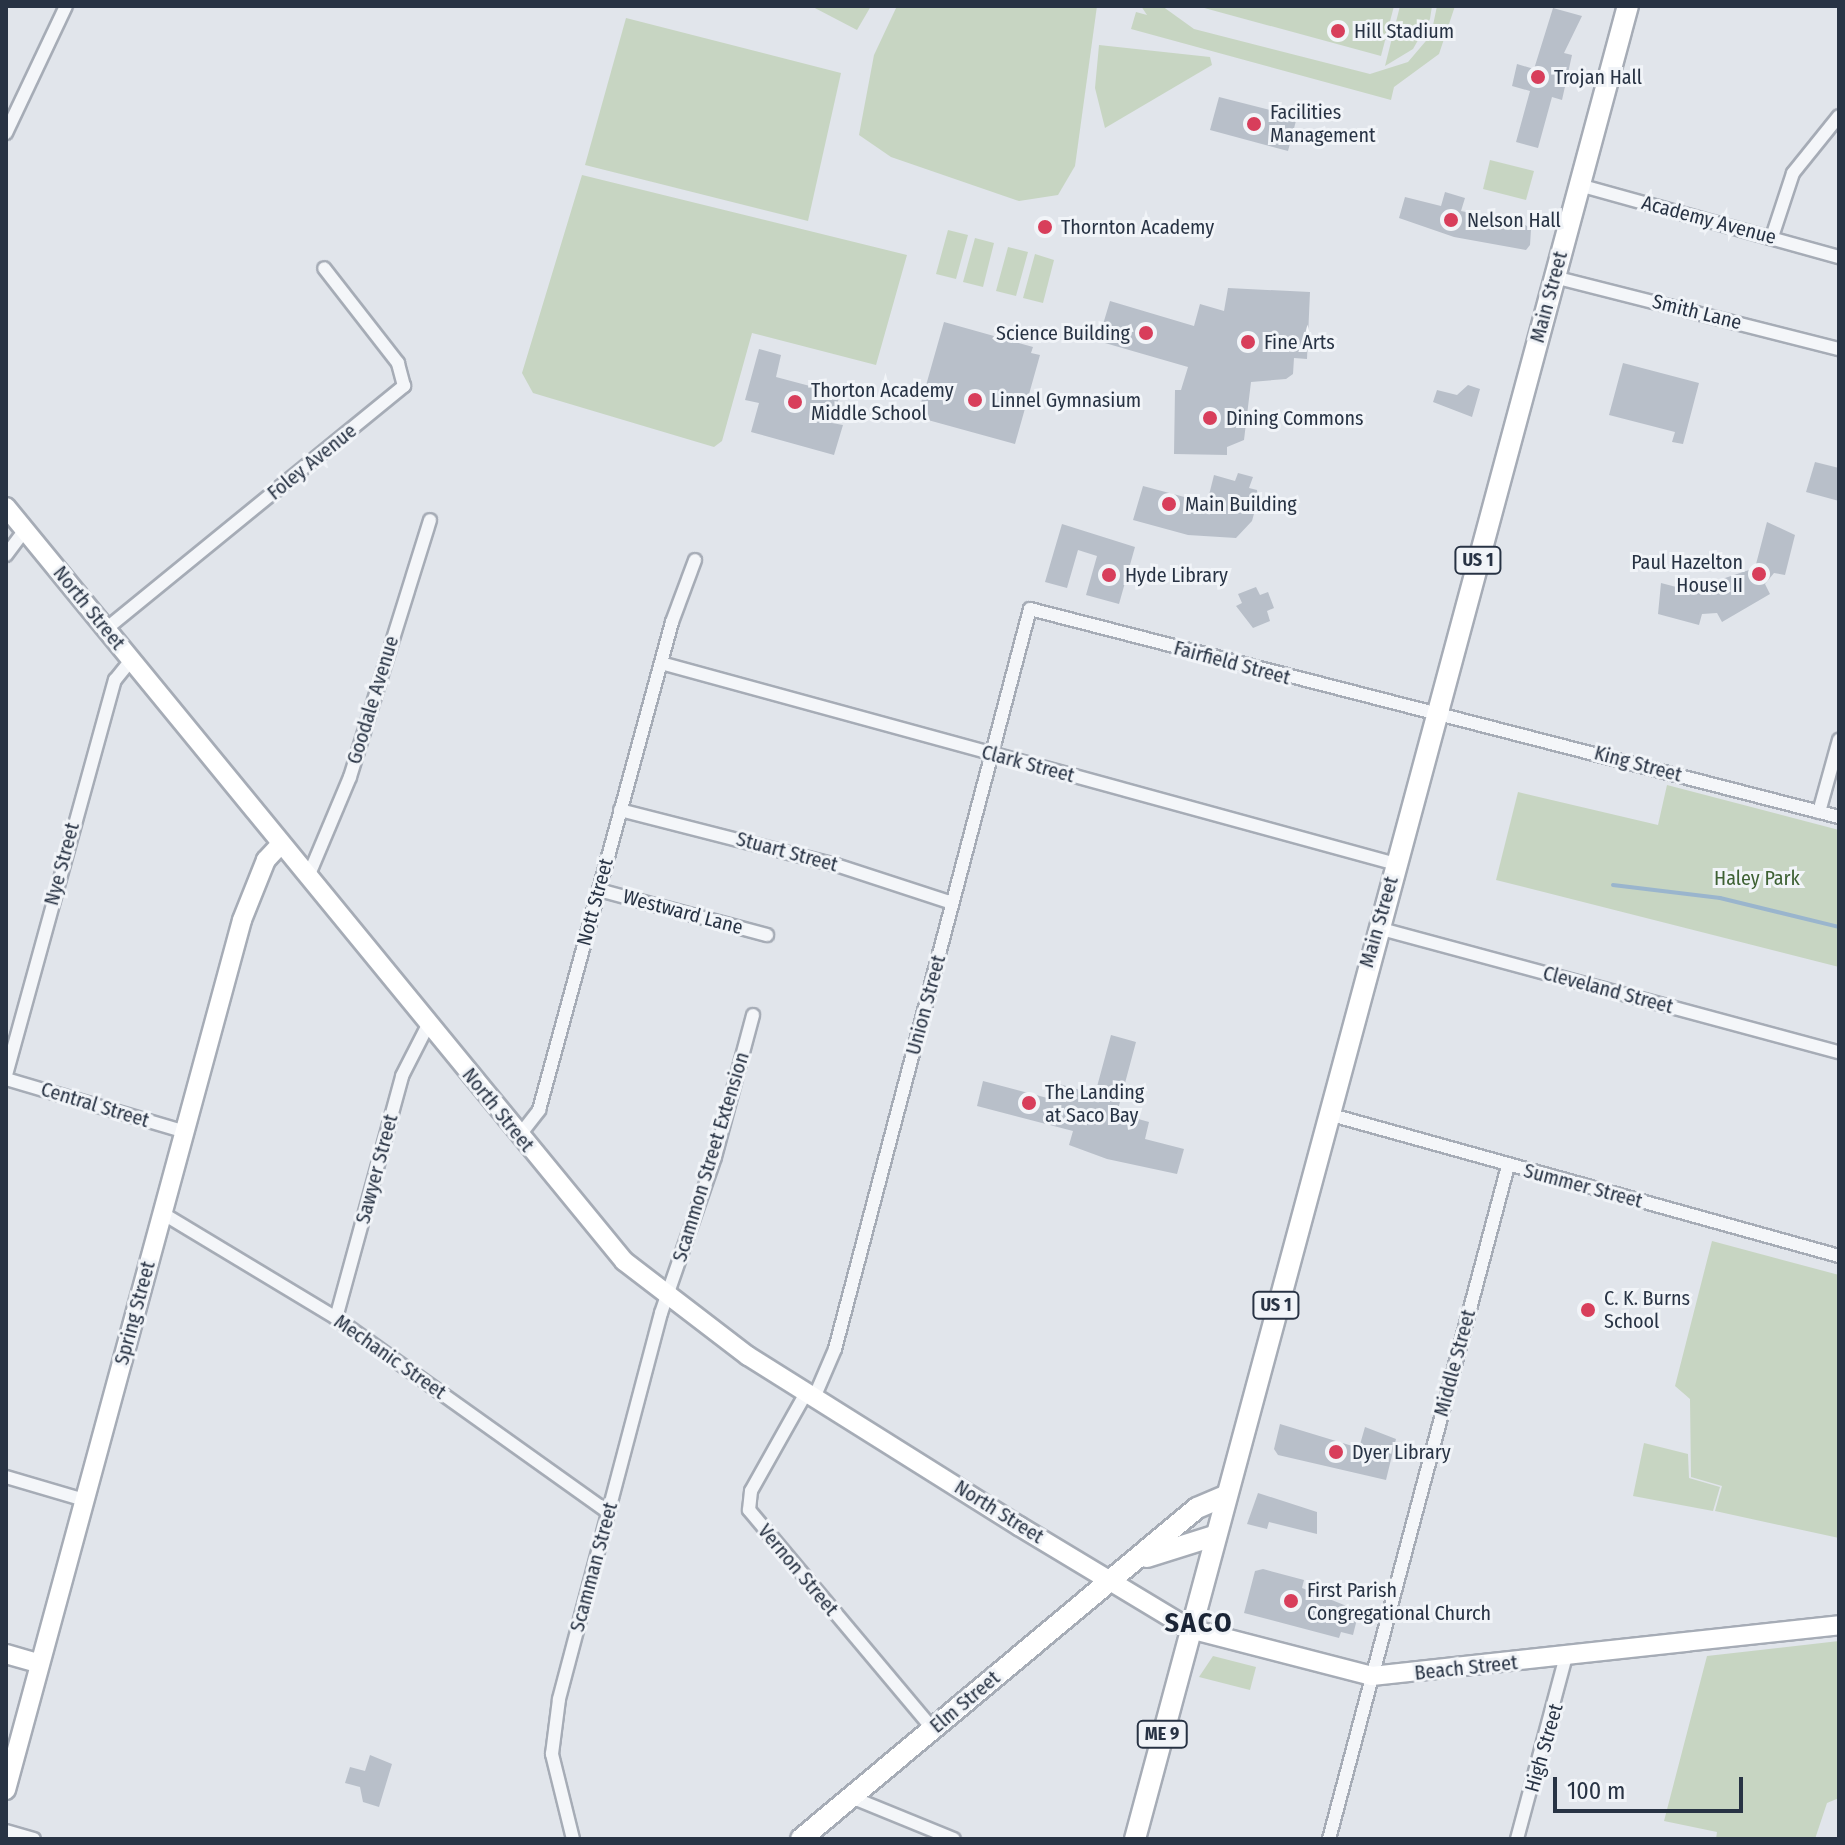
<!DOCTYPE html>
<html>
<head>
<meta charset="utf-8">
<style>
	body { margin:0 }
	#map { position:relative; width:1845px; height:1845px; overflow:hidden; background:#e1e5eb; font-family:"Fira Sans Condensed",sans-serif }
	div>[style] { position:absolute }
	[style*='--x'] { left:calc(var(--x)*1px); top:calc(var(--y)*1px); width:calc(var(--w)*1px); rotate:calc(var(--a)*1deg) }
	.green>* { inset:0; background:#c7d5c2 }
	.stream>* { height:4px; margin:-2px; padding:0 2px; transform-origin:2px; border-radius:2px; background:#9ab5cd }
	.building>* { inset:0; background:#b8bfc9 }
	.roads { filter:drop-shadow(2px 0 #a6acb6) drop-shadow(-2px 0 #a6acb6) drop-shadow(0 2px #a6acb6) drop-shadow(0 -2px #a6acb6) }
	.street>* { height:12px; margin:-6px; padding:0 6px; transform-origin:6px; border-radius:6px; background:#f4f6f9 }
	.secondary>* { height:18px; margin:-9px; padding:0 9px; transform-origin:9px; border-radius:9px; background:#fff }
	.primary>* { height:20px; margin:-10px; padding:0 10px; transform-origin:10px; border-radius:10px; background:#fff }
	.dots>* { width:22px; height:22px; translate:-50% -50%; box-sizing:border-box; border:4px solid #f1f4f8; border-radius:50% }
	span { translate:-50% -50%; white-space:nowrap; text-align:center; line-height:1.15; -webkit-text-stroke:6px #f1f4f8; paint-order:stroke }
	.shield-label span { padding:2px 6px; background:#f1f4f8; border:2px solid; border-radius:6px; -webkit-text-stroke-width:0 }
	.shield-label { font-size:18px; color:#283344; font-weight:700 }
	.poi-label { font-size:20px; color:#283344 }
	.left { translate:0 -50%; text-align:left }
	.right { translate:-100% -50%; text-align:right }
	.street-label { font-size:20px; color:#283344 }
	.park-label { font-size:20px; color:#3e6134 }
	.district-label { font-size:28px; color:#1a2435; font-weight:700; letter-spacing:2px }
	.frame { position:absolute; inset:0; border:8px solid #283344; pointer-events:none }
	.scale { position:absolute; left:1553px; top:1777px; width:190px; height:36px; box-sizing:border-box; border:4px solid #283344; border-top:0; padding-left:10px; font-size:24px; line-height:28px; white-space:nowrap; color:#283344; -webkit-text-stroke:6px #f1f4f8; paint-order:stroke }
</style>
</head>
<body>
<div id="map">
	<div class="green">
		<div style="clip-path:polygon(811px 6px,871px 6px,857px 30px)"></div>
		<div style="clip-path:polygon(897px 6px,1097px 6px,1075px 166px,1058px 195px,1019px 201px,891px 157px,859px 135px,874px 55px)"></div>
		<div style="clip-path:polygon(1141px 6px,1162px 6px,1194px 29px,1370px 74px,1408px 62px,1431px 35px,1437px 6px,1455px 6px,1439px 54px,1394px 87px,1391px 100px,1131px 29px,1136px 12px,1147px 15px)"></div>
		<div style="clip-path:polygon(1197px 6px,1394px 6px,1381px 56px)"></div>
		<div style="clip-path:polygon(1400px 6px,1432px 6px,1430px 19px,1413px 49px,1385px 66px)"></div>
		<div style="clip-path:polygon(626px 18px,841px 73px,808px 221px,585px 165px)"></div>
		<div style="clip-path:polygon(1099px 45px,1210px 57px,1212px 65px,1105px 128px,1095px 88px)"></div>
		<div style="clip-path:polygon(1490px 160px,1534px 171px,1526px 200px,1483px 189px)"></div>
		<div style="clip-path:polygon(582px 175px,907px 255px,876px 365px,752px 333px,722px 441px,714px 447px,533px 393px,522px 373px)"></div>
		<div style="clip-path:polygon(948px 230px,968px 235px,956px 279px,936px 274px)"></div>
		<div style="clip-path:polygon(975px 238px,994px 243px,983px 287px,963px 282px)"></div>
		<div style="clip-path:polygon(1008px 247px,1028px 252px,1016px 296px,996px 291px)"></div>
		<div style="clip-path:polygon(1035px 254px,1054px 260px,1043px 303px,1023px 298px)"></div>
		<div style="clip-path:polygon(1667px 785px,1839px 830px,1839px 967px,1496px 880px,1518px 792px,1658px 825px)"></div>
		<div style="clip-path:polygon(1712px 1241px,1839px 1275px,1839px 1538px,1715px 1511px,1722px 1486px,1691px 1477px,1690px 1399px,1675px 1386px)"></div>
		<div style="clip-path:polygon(1644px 1443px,1688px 1454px,1689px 1478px,1720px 1487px,1713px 1511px,1633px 1496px)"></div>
		<div style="clip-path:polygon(1839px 1641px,1839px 1798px,1827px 1803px,1815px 1839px,1716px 1839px,1717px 1832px,1664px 1821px,1707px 1656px)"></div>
		<div style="clip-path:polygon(1213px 1656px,1256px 1667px,1250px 1690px,1199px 1677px)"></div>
	</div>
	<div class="stream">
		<div style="--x:1613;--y:885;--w:108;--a:6.9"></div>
		<div style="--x:1720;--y:898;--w:122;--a:13.7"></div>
	</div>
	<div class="building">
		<div style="clip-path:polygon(1553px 8px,1582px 16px,1564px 53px,1572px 55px,1562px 100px,1552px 97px,1538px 148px,1516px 142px,1530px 91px,1512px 86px,1517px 64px,1534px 69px)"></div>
		<div style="clip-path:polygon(1219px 97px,1297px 117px,1288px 151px,1210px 130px)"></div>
		<div style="clip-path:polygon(1445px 192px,1465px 198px,1461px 211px,1524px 224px,1531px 229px,1530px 245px,1526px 250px,1454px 237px,1399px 218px,1405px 197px,1441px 206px)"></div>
		<div style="clip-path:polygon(1228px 288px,1310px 292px,1307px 359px,1294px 358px,1293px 374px,1286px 379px,1251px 382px,1244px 440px,1227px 447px,1227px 455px,1174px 454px,1175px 390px,1181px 390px,1188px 367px,1098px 341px,1110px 301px,1194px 326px,1200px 304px,1224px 311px)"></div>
		<div style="clip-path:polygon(944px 322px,1033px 347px,1031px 353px,1040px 355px,1015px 444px,917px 417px)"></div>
		<div style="clip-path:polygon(759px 349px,781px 355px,776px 377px,840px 394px,832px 423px,843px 425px,834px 455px,751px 432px,759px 403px,745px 400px)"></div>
		<div style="clip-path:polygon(1623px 363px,1699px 383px,1683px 444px,1672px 442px,1675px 432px,1609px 415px)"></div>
		<div style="clip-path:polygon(1468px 385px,1480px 389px,1472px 417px,1433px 402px,1437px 390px,1457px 395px)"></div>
		<div style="clip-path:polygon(1815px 462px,1839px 468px,1839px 501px,1806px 492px)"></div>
		<div style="clip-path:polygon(1238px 473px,1253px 477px,1249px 488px,1257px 490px,1258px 499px,1252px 521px,1236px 538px,1188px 535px,1133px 520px,1143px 486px,1207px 503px,1214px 475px,1235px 481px)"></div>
		<div style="clip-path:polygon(1767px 522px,1795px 535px,1785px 575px,1774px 573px,1765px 584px,1770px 594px,1722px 622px,1717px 613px,1702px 614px,1699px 625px,1658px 614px,1661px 583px,1707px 595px,1725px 578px,1755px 568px)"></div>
		<div style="clip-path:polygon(1062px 524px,1135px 547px,1119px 604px,1086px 595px,1097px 556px,1078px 550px,1067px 588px,1045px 582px)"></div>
		<div style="clip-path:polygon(1256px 587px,1260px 595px,1268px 592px,1274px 608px,1267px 611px,1270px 621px,1253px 628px,1236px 606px,1242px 603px,1238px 594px)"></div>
		<div style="clip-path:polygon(1111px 1035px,1136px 1042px,1117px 1113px,1149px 1122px,1145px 1139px,1184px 1149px,1177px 1174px,1107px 1159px,1069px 1145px,1073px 1131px,977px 1106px,983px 1081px,1055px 1100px,1059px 1084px,1095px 1094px)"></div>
		<div style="clip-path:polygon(1280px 1424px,1359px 1448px,1365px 1427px,1396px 1439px,1386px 1480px,1278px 1455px,1274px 1449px)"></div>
		<div style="clip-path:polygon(1258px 1493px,1317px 1512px,1317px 1534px,1269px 1522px,1267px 1529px,1247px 1524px)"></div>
		<div style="clip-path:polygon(1263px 1569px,1304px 1580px,1302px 1588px,1359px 1611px,1353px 1635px,1341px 1632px,1339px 1638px,1244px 1613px,1255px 1571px)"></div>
		<div style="clip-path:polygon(370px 1755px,392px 1764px,379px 1807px,363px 1802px,360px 1787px,345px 1783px,350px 1767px,365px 1771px)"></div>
	</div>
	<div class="roads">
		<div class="street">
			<div style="--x:6;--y:133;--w:140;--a:-64.7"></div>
			<div style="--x:1579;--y:185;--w:270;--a:15.5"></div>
			<div style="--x:1772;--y:237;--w:67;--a:-71.8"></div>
			<div style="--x:1793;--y:173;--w:73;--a:-51.1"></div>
			<div style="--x:1554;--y:277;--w:294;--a:14.2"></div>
			<div style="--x:6;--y:555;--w:31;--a:-53"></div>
			<div style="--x:106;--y:629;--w:385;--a:-39.2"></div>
			<div style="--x:404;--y:386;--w:24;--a:-105"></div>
			<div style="--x:398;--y:363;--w:120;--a:-127.9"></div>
			<div style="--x:661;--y:663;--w:762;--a:15.29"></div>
			<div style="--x:620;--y:810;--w:223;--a:14.3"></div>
			<div style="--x:836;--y:865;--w:122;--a:18.1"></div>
			<div style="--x:1819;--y:812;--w:75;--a:-74.5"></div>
			<div style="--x:308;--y:877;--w:108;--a:-67.2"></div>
			<div style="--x:350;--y:777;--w:269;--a:-72.7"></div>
			<div style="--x:599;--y:890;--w:174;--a:15"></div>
			<div style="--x:1378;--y:928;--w:477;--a:15.1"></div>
			<div style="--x:6;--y:1075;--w:410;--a:-74.6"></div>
			<div style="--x:115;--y:680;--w:26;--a:-51"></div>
			<div style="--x:6;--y:1079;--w:184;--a:16.4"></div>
			<div style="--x:1328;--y:1114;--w:530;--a:15.53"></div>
			<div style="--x:519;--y:1136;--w:33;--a:-52"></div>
			<div style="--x:539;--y:1110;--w:506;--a:-74.75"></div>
			<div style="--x:672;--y:622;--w:66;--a:-69.6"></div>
			<div style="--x:162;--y:1213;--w:203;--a:31.1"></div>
			<div style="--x:336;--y:1318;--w:335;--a:35.5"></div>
			<div style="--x:336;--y:1318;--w:251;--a:-74.7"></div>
			<div style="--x:402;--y:1076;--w:57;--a:-63"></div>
			<div style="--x:806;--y:1393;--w:112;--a:119.3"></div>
			<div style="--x:751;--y:1491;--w:19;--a:96"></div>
			<div style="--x:749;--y:1510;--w:286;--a:50"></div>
			<div style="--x:814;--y:1398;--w:53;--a:-66.8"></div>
			<div style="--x:835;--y:1349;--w:765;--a:-75.24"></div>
			<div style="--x:1030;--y:609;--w:835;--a:14.42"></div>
			<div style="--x:6;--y:1477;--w:81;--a:16.4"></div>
			<div style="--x:851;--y:1797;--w:111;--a:22.2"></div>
			<div style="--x:6;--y:1831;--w:29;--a:16"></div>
			<div style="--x:573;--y:1839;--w:88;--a:-103.9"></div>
			<div style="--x:552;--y:1754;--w:55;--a:-82.7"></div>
			<div style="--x:559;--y:1699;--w:399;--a:-75.2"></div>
			<div style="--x:661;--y:1313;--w:165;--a:-70.9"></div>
			<div style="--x:715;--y:1157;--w:147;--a:-75"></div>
			<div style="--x:1329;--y:1839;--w:696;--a:-75.11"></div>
			<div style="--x:1517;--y:1839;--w:189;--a:-75"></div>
		</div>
		<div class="secondary">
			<div style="--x:6;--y:507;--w:975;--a:50.66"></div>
			<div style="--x:624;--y:1261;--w:156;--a:37.5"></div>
			<div style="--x:748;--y:1356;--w:320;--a:32.1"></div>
			<div style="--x:1019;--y:1526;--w:200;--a:31.1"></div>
			<div style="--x:1190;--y:1629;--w:188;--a:14.5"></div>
			<div style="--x:1372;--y:1676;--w:470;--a:-6.2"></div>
			<div style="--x:6;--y:1654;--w:35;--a:16"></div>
			<div style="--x:6;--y:1790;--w:901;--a:-74.82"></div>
			<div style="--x:242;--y:920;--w:65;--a:-68.2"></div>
			<div style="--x:266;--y:860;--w:22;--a:-47"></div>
		</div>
		<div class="primary">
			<div style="--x:1147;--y:1557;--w:70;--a:-17.4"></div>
			<div style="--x:801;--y:1839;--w:516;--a:-39.89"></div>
			<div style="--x:1197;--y:1508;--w:30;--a:-23"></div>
			<div style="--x:1135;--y:1839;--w:1898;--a:-74.95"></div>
		</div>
	</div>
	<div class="dots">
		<div style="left:1338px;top:31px;background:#d83e5b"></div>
		<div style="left:1538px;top:77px;background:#d83e5b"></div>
		<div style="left:1254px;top:124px;background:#d83e5b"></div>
		<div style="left:1451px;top:220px;background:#d83e5b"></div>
		<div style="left:1045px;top:227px;background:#d83e5b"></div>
		<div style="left:1146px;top:333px;background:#d83e5b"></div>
		<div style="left:1248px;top:342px;background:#d83e5b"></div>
		<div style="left:975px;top:400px;background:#d83e5b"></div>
		<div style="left:795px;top:402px;background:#d83e5b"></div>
		<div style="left:1210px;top:418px;background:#d83e5b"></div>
		<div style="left:1169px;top:504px;background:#d83e5b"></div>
		<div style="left:1759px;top:574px;background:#d83e5b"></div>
		<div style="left:1109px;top:575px;background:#d83e5b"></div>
		<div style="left:1029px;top:1103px;background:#d83e5b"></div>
		<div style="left:1588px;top:1310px;background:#d83e5b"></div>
		<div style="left:1336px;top:1452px;background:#d83e5b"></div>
		<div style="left:1291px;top:1601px;background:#d83e5b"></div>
	</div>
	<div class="shield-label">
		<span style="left:1478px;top:560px">US 1</span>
		<span style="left:1276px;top:1305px">US 1</span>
		<span style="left:1162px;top:1734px">ME 9</span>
	</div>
	<div class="poi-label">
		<span class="left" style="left:1354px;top:31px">Hill Stadium</span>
		<span class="left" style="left:1554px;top:77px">Trojan Hall</span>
		<span class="left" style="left:1270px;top:124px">Facilities<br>Management</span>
		<span class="left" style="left:1467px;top:220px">Nelson Hall</span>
		<span class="left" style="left:1061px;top:227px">Thornton Academy</span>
		<span class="right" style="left:1130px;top:333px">Science Building</span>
		<span class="left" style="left:1264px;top:342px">Fine Arts</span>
		<span class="left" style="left:811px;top:402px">Thorton Academy<br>Middle School</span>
		<span class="left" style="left:991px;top:400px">Linnel Gymnasium</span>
		<span class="left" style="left:1226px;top:418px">Dining Commons</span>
		<span class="left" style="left:1185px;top:504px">Main Building</span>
		<span class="right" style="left:1743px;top:574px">Paul Hazelton<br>House II</span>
		<span class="left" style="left:1125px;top:575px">Hyde Library</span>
		<span class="left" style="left:1045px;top:1104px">The Landing<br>at Saco Bay</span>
		<span class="left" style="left:1604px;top:1310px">C. K. Burns<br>School</span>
		<span class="left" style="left:1352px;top:1452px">Dyer Library</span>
		<span class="left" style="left:1307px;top:1602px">First Parish<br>Congregational Church</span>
	</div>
	<div class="street-label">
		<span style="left:1709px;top:220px;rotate:15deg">Academy Avenue</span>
		<span style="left:1549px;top:297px;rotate:-75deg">Main Street</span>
		<span style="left:1697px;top:312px;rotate:14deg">Smith Lane</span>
		<span style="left:312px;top:462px;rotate:-39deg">Foley Avenue</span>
		<span style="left:89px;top:608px;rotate:51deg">North Street</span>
		<span style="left:1232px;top:663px;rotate:15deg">Fairfield Street</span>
		<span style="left:373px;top:700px;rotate:-73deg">Goodale Avenue</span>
		<span style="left:1028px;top:764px;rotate:15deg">Clark Street</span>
		<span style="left:1638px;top:764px;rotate:15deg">King Street</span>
		<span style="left:787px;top:852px;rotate:15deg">Stuart Street</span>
		<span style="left:62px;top:864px;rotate:-75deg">Nye Street</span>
		<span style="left:595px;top:902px;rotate:-75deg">Nott Street</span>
		<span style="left:683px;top:912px;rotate:15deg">Westward Lane</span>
		<span style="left:1379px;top:922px;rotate:-74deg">Main Street</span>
		<span style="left:1608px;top:990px;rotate:15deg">Cleveland Street</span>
		<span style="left:926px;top:1005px;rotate:-75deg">Union Street</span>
		<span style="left:95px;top:1105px;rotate:17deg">Central Street</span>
		<span style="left:498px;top:1110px;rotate:51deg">North Street</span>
		<span style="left:711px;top:1157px;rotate:-73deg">Scammon Street Extension</span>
		<span style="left:377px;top:1169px;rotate:-75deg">Sawyer Street</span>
		<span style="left:1583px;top:1186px;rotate:15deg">Summer Street</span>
		<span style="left:135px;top:1313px;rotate:-75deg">Spring Street</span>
		<span style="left:390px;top:1357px;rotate:35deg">Mechanic Street</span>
		<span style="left:1455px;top:1363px;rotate:-75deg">Middle Street</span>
		<span style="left:999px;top:1512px;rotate:32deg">North Street</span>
		<span style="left:594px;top:1567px;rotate:-75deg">Scamman Street</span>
		<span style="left:798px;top:1570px;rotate:50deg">Vernon Street</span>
		<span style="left:1466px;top:1668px;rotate:-6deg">Beach Street</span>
		<span style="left:965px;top:1702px;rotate:-40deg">Elm Street</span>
		<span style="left:1544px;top:1748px;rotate:-74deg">High Street</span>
	</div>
	<div class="park-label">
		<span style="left:1757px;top:878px">Haley Park</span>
	</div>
	<div class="district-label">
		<span style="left:1199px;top:1623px">SACO</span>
	</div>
	<div class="frame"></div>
	<div class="scale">100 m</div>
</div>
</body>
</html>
